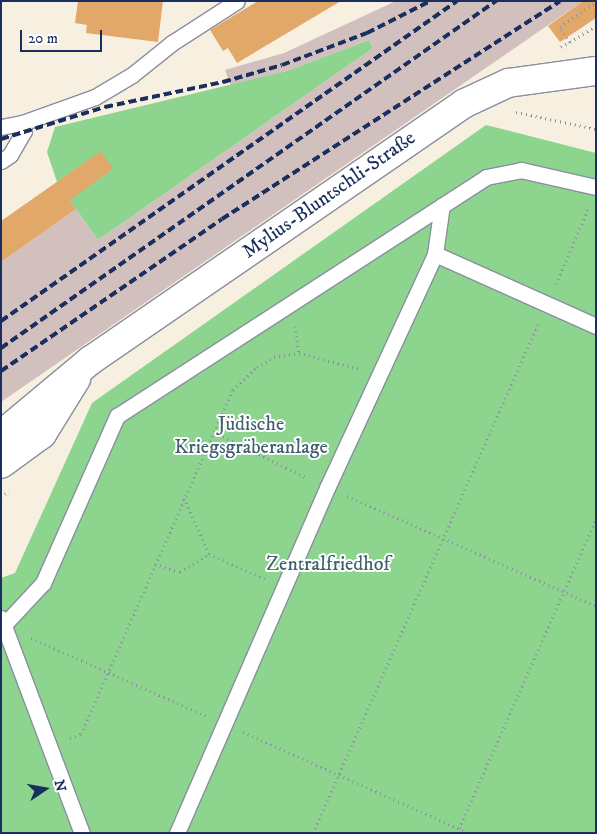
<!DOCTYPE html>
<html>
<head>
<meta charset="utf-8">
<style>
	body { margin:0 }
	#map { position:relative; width:597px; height:834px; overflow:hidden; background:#f7efdf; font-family:"IM FELL DW Pica",serif }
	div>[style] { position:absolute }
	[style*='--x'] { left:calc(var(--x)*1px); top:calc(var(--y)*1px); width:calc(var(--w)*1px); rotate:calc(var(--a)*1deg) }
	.industrial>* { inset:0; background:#d1c0bd }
	.green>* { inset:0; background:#8dd48f }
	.building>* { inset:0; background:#e2a86a }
	.path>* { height:3px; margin-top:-1.5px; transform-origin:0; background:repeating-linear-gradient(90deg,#898f9e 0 1px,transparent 0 5px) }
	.roads { filter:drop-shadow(1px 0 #898f9e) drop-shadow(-1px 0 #898f9e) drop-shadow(0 1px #898f9e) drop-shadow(0 -1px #898f9e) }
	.lane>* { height:15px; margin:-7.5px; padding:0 7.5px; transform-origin:7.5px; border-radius:7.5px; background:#fff }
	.secondary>* { height:28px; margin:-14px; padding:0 14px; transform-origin:14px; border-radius:14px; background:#fff }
	.rail>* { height:4px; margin-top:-2px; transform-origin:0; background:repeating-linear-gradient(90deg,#1b2f5e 0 8px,transparent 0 12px) }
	span { translate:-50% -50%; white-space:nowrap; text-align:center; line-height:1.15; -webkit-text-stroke:4px #fff; paint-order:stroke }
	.street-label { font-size:20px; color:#1b2f5e }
	.park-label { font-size:20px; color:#3d616d }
	.frame { position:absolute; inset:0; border:2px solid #1b2f5e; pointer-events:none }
	.north { position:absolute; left:20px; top:764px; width:50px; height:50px; -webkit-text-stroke:4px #fff; paint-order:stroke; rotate:78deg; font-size:14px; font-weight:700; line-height:20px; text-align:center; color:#1b2f5e }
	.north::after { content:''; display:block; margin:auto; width:18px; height:22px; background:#1b2f5e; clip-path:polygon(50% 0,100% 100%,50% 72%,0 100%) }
	.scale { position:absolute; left:20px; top:30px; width:82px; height:22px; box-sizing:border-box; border:2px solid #1b2f5e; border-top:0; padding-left:6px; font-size:15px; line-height:18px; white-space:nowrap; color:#1b2f5e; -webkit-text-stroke:4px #fff; paint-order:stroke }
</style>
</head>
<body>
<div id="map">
	<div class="industrial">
		<div style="clip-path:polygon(396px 1px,583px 1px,1px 402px,1px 262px,76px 209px,98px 240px,373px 48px,369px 40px,287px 71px,231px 86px,225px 70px,284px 53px)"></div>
	</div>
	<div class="green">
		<div style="clip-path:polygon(369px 40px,373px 48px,98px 240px,57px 182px,47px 152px,55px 127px,287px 71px)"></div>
		<div style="clip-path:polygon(486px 125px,596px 153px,596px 833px,1px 833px,1px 578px,15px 573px,92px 403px)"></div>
	</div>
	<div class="building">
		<div style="clip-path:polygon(78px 1px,163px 1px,158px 42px,86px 33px,87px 25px,75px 23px)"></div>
		<div style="clip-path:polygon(258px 1px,341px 1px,237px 63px,228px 48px,223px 51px,210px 30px)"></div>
		<div style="clip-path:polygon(583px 1px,596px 1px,596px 18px,560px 42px,548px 26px)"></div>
		<div style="clip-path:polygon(101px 151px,113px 169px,70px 200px,76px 209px,1px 262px,1px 221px)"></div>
	</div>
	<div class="path">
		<div style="--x:570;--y:42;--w:31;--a:-32"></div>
		<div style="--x:561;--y:47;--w:10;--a:-29"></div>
		<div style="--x:570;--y:42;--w:18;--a:-124"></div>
		<div style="--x:560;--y:27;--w:44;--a:-34.8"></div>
		<div style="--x:516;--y:112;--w:82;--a:12"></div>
		<div style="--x:556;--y:284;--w:84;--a:-66.8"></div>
		<div style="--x:295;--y:326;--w:27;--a:82"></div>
		<div style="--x:214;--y:432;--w:104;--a:26.3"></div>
		<div style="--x:347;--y:496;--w:272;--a:23.8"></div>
		<div style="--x:1;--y:497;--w:10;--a:-37"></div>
		<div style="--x:184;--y:498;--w:61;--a:65.9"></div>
		<div style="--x:155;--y:564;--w:26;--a:18"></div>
		<div style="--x:180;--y:572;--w:34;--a:-32"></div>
		<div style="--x:209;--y:554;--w:61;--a:24.1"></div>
		<div style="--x:31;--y:638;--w:192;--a:24"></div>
		<div style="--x:243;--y:732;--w:248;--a:24.1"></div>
		<div style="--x:70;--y:738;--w:12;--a:-20"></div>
		<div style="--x:81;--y:734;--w:376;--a:-66.2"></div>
		<div style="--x:233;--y:390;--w:33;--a:-44"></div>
		<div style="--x:257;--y:367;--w:20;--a:-30"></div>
		<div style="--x:274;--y:357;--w:25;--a:-9"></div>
		<div style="--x:299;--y:353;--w:63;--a:14.7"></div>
		<div style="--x:313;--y:833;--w:557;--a:-66.15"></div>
		<div style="--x:457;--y:833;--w:343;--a:-66.1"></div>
	</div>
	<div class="roads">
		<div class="lane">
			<div style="--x:1;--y:127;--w:21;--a:-11"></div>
			<div style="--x:22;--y:123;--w:77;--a:-19.6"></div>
			<div style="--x:95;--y:97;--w:43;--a:-30.7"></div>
			<div style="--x:132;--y:75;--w:51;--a:-38.7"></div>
			<div style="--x:172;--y:43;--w:77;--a:-32.9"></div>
			<div style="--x:1;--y:161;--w:11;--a:-34"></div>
			<div style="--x:10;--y:155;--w:28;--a:-60"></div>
			<div style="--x:24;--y:131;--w:8;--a:-104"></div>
			<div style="--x:435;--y:254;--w:176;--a:24.1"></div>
			<div style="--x:1;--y:618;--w:230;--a:69.4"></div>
			<div style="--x:1;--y:628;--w:62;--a:-47"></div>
			<div style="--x:43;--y:583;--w:183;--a:-66.1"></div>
			<div style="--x:117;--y:416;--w:440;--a:-32.9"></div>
			<div style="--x:486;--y:177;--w:36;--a:-11"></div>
			<div style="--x:521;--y:170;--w:77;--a:12.8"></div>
			<div style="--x:177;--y:833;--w:376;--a:-66.5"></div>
			<div style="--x:327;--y:488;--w:258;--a:-65.2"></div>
			<div style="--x:435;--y:254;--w:49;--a:-81.9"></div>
		</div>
		<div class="secondary">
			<div style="--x:1;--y:435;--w:117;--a:-39.8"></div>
			<div style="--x:91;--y:360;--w:452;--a:-34.5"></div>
			<div style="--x:463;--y:104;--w:50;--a:-25"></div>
			<div style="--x:508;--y:83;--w:89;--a:-7.8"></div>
			<div style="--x:1;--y:464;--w:51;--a:-36.2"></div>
			<div style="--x:42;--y:434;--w:65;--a:-58.3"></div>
		</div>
	</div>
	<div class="rail">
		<div style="--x:1;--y:139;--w:109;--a:-17.1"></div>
		<div style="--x:105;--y:107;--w:121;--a:-12"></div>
		<div style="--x:223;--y:82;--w:61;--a:-16.1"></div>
		<div style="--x:282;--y:65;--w:91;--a:-20.6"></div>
		<div style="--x:367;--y:33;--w:71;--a:-26.9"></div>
		<div style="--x:1;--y:321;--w:557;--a:-35.06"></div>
		<div style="--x:1;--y:348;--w:605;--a:-35.03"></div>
		<div style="--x:1;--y:371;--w:268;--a:-34.5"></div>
		<div style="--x:222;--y:219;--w:402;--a:-32.8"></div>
	</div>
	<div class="street-label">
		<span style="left:329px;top:195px;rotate:-35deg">Mylius-Bluntschli-Straße</span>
	</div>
	<div class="park-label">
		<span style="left:251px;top:436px">Jüdische<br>Kriegsgräberanlage</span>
		<span style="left:328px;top:564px">Zentralfriedhof</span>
	</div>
	<div class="frame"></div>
	<div class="north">N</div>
	<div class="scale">20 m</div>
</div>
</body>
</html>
